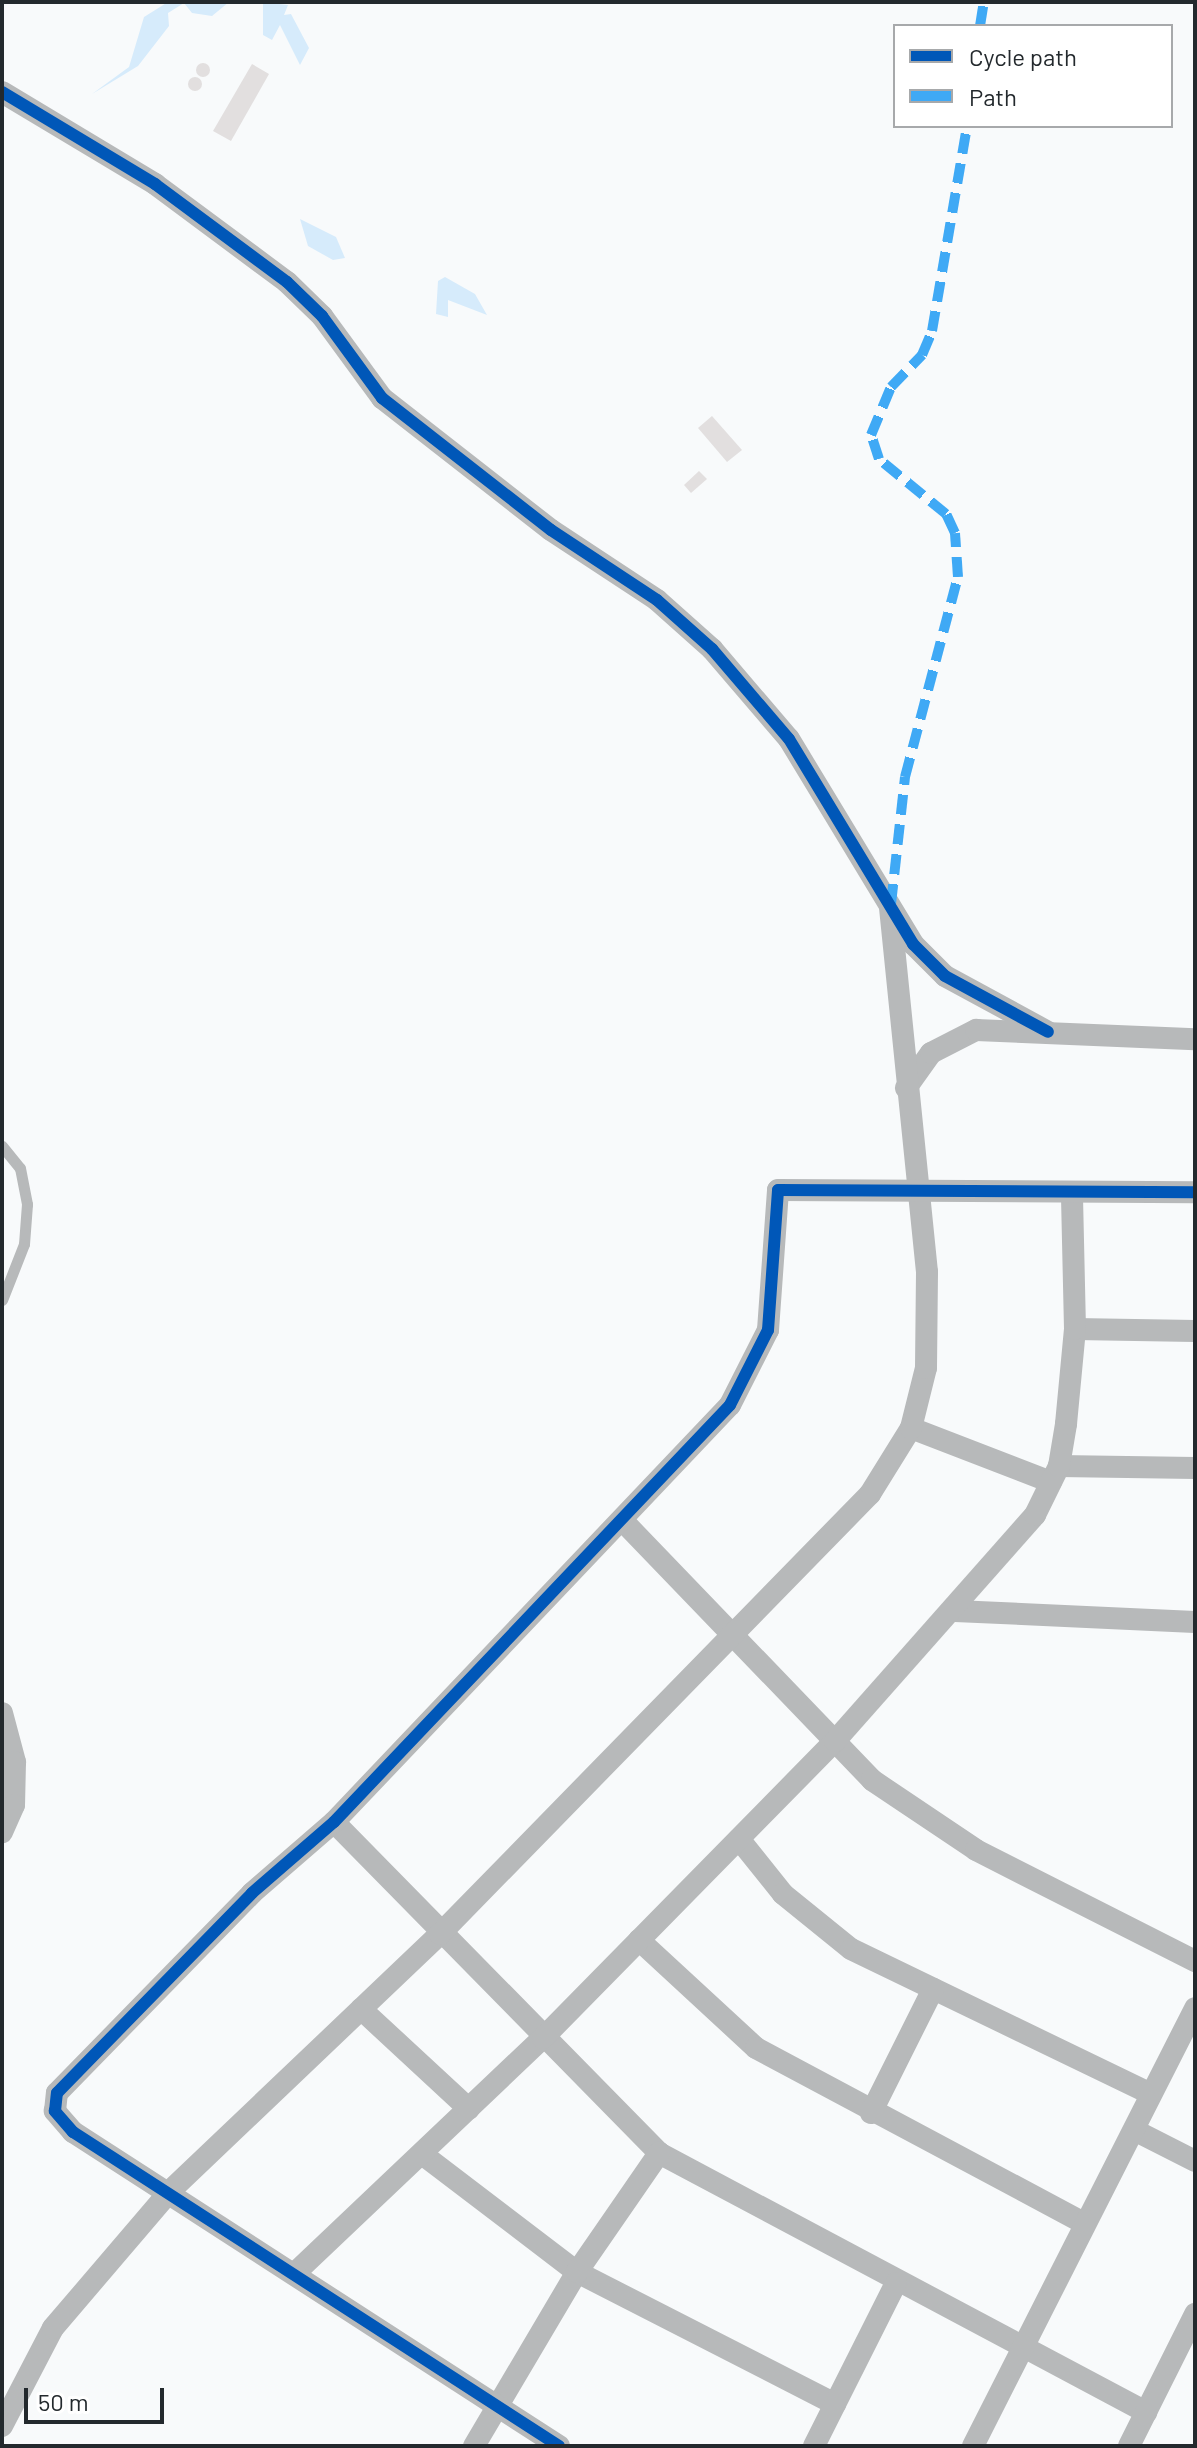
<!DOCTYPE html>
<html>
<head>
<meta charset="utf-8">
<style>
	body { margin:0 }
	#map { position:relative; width:1197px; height:2448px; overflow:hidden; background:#f8fafb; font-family:Barlow,sans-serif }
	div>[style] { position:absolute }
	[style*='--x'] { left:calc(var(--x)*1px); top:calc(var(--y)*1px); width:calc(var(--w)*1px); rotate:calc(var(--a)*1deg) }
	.green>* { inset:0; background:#d6ebfb }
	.building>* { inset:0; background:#e2dfdf }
	.round { border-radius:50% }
	.lane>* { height:11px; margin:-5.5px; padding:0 5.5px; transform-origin:5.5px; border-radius:5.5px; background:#b7b9ba }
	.street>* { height:22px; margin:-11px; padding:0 11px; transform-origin:11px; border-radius:11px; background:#b7b9ba }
	.quiet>* { height:10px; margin-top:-5px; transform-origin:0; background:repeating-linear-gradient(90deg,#3fa9f5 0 20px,transparent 0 30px) }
	.cycleway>* { height:12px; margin:-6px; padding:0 6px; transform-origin:6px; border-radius:6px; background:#0057b8 }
	span { translate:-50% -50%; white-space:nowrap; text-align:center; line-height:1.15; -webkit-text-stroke:7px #fff; paint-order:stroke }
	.frame { position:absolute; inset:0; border:4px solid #23292d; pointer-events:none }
	.legend { position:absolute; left:893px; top:24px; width:280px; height:104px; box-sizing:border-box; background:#fff; border:2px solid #a7a9ab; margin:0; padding:10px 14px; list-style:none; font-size:24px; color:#23292d }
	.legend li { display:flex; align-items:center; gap:16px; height:40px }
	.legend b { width:40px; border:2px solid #a7a9ab }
	.scale { position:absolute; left:24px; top:2388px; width:140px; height:36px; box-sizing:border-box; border:4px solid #23292d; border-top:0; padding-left:10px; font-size:24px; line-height:28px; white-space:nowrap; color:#23292d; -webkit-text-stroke:6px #fff; paint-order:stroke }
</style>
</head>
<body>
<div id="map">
	<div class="green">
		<div style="clip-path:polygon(168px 2px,229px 2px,212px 16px,192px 13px,184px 3px,168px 13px,169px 26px,138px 66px,92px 94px,129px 67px,144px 17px)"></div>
		<div style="clip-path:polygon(263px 2px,288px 5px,284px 15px,291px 14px,309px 48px,300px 65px,280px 25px,272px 40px,263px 35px)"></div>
		<div style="clip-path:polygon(300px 219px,336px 237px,345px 258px,333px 260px,308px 246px)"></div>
		<div style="clip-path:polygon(445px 277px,475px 294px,487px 315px,448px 300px,448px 317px,436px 314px,438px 281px)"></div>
	</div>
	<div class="building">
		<div class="round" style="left:196px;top:63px;width:14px;height:14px"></div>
		<div style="clip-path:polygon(252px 64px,269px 74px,231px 141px,213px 131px)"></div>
		<div class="round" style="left:188px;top:77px;width:14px;height:14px"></div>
		<div style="clip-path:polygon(712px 416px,742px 450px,727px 462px,698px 428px)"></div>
		<div style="clip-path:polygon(699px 471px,707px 479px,691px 493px,684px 485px)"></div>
	</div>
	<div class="lane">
		<div style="--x:2;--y:1146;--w:28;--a:51"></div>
		<div style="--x:20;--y:1168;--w:37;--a:79"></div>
		<div style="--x:27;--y:1204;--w:40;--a:94.3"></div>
		<div style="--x:24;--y:1244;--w:60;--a:111.4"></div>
	</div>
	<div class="street">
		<div style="--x:2;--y:92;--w:179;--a:31"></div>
		<div style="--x:155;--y:184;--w:164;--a:36.6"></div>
		<div style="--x:287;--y:282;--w:49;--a:44.2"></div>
		<div style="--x:322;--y:316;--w:102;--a:53.8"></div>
		<div style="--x:382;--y:398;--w:214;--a:38"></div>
		<div style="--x:551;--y:530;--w:127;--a:33.4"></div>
		<div style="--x:657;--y:600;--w:74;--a:41.7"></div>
		<div style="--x:712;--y:649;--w:118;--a:49.5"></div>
		<div style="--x:789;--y:739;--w:240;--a:58.8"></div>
		<div style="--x:913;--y:944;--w:45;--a:45"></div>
		<div style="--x:945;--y:976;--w:117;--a:28.5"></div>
		<div style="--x:906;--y:1088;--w:43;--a:-54.5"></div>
		<div style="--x:931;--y:1053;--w:51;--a:-27.1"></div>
		<div style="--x:976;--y:1030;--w:219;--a:2.4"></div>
		<div style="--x:1075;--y:1329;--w:120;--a:1"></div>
		<div style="--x:911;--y:1428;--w:150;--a:21.1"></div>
		<div style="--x:1059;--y:1466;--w:136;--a:0.8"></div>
		<div style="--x:622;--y:1520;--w:361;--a:46.1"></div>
		<div style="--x:872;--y:1780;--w:125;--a:33.9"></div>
		<div style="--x:976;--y:1850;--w:246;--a:26.9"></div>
		<div style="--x:955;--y:1611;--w:240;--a:2.6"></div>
		<div style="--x:2;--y:1713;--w:51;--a:75.1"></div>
		<div style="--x:15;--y:1762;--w:43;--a:91.3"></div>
		<div style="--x:14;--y:1805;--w:30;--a:114"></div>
		<div style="--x:334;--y:1822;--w:464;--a:45.5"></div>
		<div style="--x:659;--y:2153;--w:552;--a:28.01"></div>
		<div style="--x:739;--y:1839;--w:70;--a:51.3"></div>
		<div style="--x:783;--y:1894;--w:87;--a:39"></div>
		<div style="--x:851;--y:1949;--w:333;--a:25.8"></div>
		<div style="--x:639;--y:1940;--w:159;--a:42.7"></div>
		<div style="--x:756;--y:2048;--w:372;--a:28.1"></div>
		<div style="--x:361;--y:2009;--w:147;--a:42.8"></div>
		<div style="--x:871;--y:2113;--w:139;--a:-63.4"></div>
		<div style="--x:1134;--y:2130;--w:68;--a:26.9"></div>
		<div style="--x:422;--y:2154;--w:195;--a:37.3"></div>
		<div style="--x:577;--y:2272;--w:290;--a:27.1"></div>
		<div style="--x:294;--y:2274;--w:343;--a:-43.5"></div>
		<div style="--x:543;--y:2038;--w:417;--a:-45.5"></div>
		<div style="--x:835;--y:1741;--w:302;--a:-48.5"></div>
		<div style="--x:1035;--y:1515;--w:55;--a:-63.9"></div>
		<div style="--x:1059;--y:1466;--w:43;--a:-80.5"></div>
		<div style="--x:1066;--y:1424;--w:95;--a:-84.6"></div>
		<div style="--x:1075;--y:1329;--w:136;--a:-91.3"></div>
		<div style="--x:2;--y:2426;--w:110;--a:-62.5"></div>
		<div style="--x:53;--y:2328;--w:180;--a:-49.5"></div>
		<div style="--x:170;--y:2191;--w:373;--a:-43.6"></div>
		<div style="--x:440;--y:1934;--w:615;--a:-45.66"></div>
		<div style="--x:870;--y:1494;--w:78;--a:-58.2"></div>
		<div style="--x:911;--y:1428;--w:62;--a:-76"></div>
		<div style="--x:926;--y:1368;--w:96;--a:-89.4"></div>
		<div style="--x:927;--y:1272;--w:364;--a:-95.8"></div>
		<div style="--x:474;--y:2446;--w:202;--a:-59.4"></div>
		<div style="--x:577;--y:2272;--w:145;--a:-55.4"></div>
		<div style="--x:559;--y:2446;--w:579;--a:-147.13"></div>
		<div style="--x:73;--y:2132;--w:28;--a:-131"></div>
		<div style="--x:55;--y:2111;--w:18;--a:-84"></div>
		<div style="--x:57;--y:2093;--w:279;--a:-45.7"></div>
		<div style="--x:252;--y:1893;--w:108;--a:-40.9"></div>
		<div style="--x:334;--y:1822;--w:575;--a:-46.48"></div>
		<div style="--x:730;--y:1405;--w:84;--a:-63.1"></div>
		<div style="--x:768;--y:1330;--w:140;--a:-85.9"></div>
		<div style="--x:778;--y:1190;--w:417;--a:0.3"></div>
		<div style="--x:814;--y:2446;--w:182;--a:-63.3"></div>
		<div style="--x:973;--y:2446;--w:491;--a:-63.1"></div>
		<div style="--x:1129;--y:2446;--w:148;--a:-63.4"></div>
	</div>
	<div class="quiet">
		<div style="--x:980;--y:26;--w:24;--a:-81"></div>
		<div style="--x:891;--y:904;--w:128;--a:-83.7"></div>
		<div style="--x:905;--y:777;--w:207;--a:-75.2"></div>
		<div style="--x:958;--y:577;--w:44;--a:-93.9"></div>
		<div style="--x:955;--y:533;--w:21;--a:-115"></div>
		<div style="--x:946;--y:514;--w:87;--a:-140.6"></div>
		<div style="--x:879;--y:459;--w:25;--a:-108"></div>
		<div style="--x:871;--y:435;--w:52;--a:-67.4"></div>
		<div style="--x:891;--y:387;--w:45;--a:-45.9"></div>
		<div style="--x:922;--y:355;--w:26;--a:-67"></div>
		<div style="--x:932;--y:331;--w:208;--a:-80.3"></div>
	</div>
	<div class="cycleway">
		<div style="--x:2;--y:92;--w:179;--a:31"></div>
		<div style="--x:155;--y:184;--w:164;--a:36.6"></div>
		<div style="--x:287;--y:282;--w:49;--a:44.2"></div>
		<div style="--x:322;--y:316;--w:102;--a:53.8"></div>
		<div style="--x:382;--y:398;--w:214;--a:38"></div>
		<div style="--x:551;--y:530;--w:127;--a:33.4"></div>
		<div style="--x:657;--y:600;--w:74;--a:41.7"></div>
		<div style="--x:712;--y:649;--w:118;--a:49.5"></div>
		<div style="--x:789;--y:739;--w:240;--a:58.8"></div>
		<div style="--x:913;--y:944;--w:45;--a:45"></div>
		<div style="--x:945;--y:976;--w:117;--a:28.5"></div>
		<div style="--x:559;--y:2446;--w:579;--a:-147.13"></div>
		<div style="--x:73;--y:2132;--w:28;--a:-131"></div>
		<div style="--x:55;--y:2111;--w:18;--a:-84"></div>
		<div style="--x:57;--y:2093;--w:279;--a:-45.7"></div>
		<div style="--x:252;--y:1893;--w:108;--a:-40.9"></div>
		<div style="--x:334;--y:1822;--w:575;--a:-46.48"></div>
		<div style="--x:730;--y:1405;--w:84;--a:-63.1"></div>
		<div style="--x:768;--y:1330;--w:140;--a:-85.9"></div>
		<div style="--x:778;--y:1190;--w:417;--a:0.3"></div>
	</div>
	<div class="frame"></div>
	<ul class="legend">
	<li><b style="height:10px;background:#0057b8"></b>Cycle path</li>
	<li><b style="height:10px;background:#3fa9f5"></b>Path</li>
	</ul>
	<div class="scale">50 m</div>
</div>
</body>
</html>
